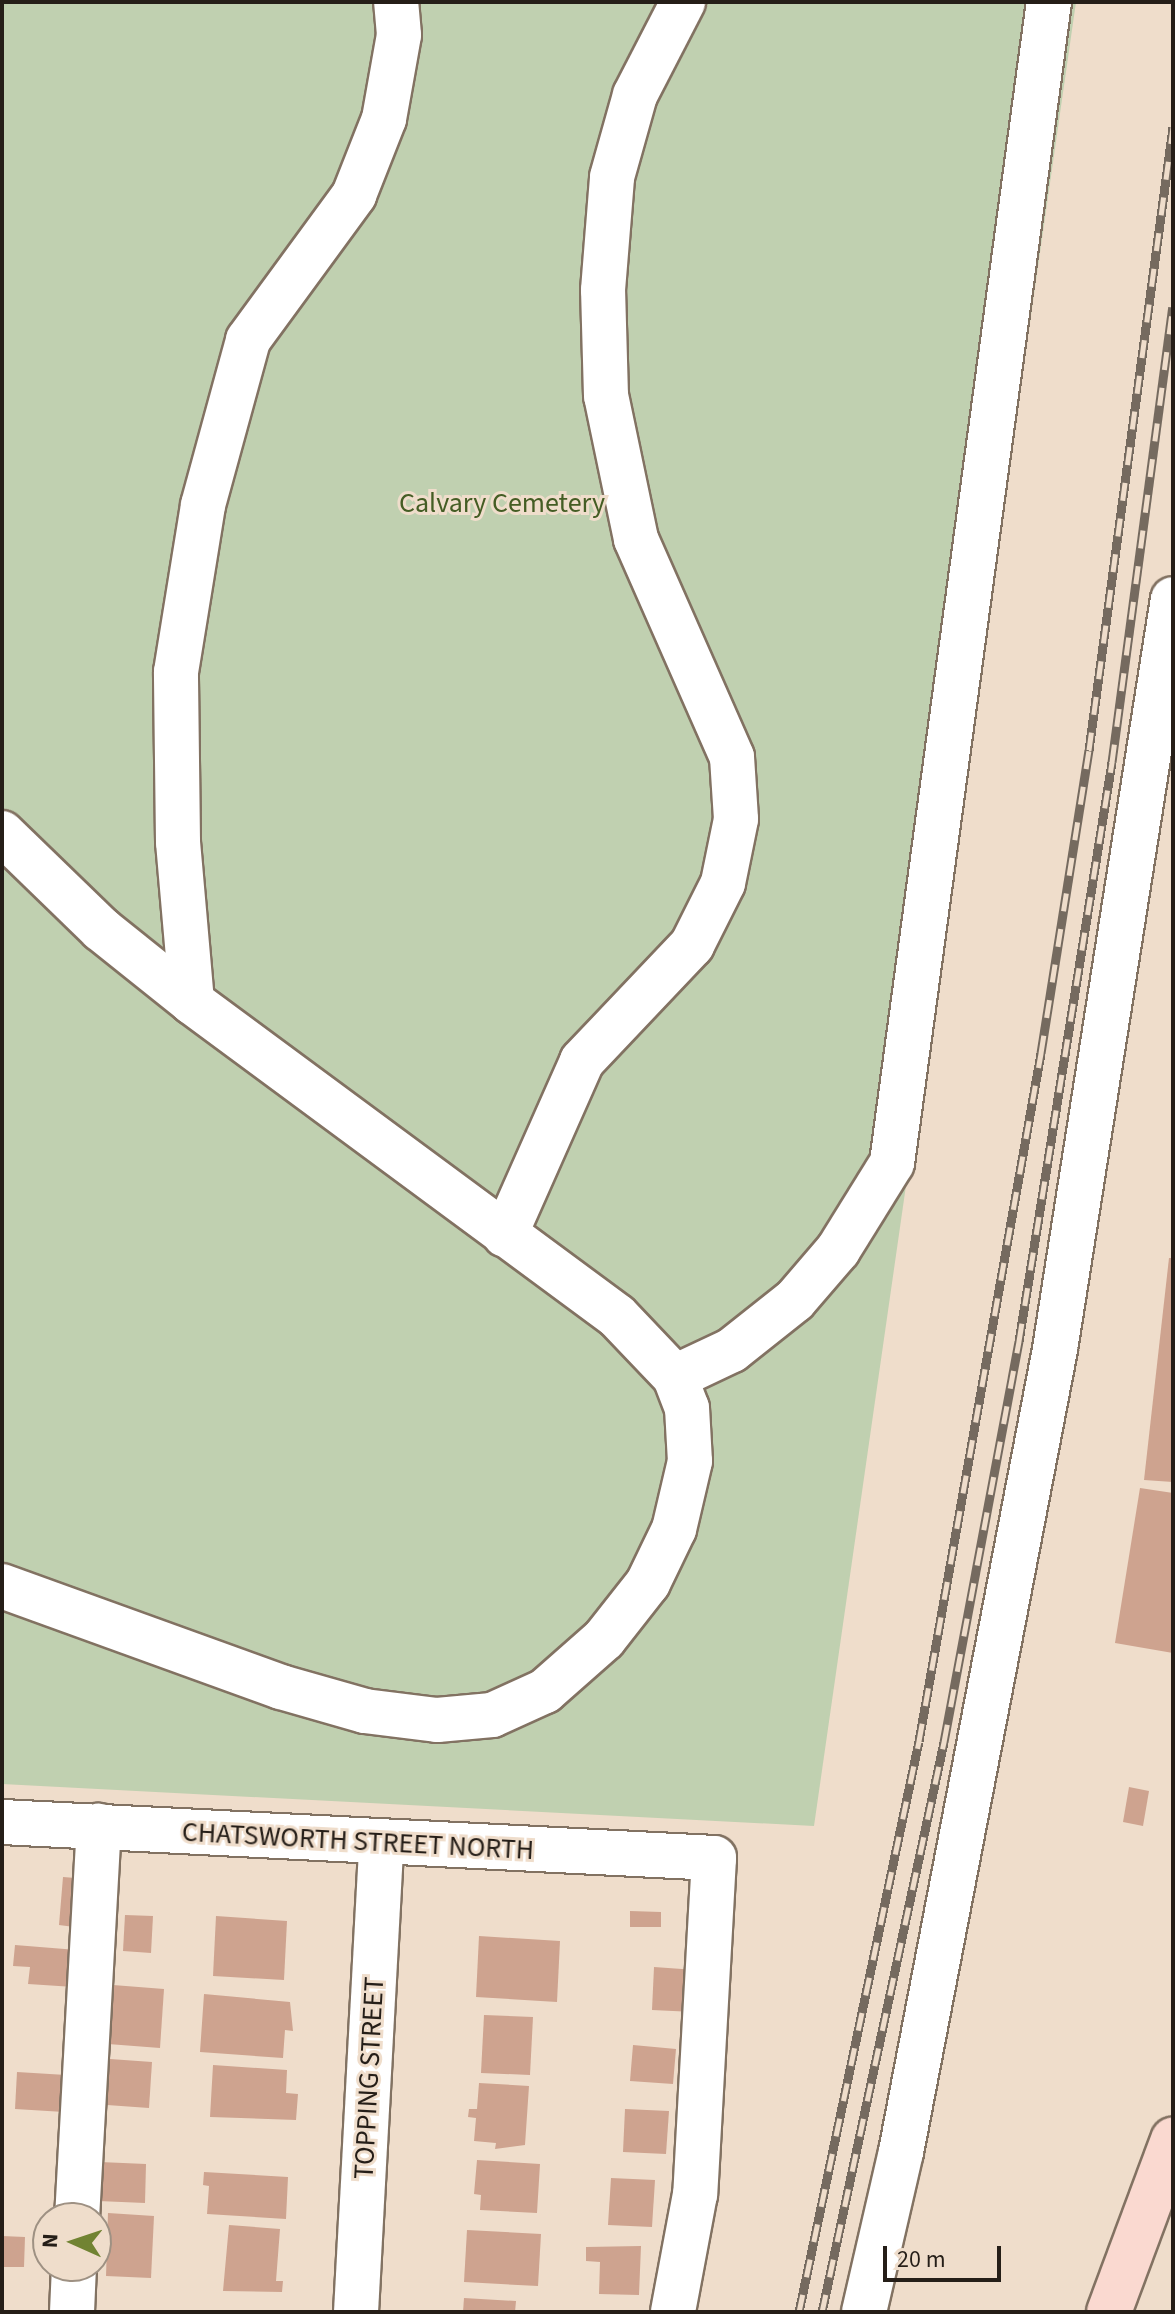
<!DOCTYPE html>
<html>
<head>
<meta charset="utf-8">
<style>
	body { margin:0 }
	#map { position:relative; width:1175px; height:2314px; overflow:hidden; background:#efddcb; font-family:"Source Sans 3",sans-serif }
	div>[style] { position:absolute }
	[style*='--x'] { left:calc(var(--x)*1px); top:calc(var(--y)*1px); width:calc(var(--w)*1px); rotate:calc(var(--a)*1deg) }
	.green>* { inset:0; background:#c0d0b0 }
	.building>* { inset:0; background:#cea38f }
	.roads { filter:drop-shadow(2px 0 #827262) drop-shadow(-2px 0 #827262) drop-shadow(0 2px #827262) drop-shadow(0 -2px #827262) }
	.minor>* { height:44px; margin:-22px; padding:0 22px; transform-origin:22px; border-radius:22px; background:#fff }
	.major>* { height:44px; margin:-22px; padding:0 22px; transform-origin:22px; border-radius:22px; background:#fad9d0 }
	.rail>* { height:9px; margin-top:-4.5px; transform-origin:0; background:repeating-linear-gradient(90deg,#efddcb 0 18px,#756a5f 0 36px); box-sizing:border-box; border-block:2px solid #756a5f }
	span { translate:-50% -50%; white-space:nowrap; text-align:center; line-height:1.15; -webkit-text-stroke:6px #efddcb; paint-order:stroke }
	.park-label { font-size:28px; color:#445d24 }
	.street-label { font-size:28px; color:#251e18 }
	.frame { position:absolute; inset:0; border:4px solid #251e18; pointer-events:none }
	.north { position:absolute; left:32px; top:2202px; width:80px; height:80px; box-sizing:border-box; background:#efddcb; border:2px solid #9e9183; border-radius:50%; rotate:273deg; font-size:22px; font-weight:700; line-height:32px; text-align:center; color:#251e18 }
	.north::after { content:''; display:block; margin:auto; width:28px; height:36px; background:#718332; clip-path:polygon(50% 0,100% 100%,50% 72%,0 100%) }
	.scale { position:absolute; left:883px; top:2246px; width:118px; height:36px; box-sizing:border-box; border:4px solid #251e18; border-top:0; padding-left:10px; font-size:24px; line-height:28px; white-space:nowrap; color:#251e18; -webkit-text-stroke:6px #efddcb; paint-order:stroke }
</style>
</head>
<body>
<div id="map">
	<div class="green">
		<div style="clip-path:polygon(2px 2px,1076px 2px,814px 1826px,2px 1784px)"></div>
	</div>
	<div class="building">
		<div style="clip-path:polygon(1169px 1258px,1173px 1258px,1173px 1482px,1144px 1480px)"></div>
		<div style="clip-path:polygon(1140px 1488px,1173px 1493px,1173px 1653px,1115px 1643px)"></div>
		<div style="clip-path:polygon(1129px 1787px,1149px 1791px,1143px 1826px,1123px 1822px)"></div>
		<div style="clip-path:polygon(63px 1877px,88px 1879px,82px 1928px,59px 1925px)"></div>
		<div style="clip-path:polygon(630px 1911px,661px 1912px,661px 1927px,630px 1927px)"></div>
		<div style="clip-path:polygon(125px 1915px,153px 1916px,151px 1953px,123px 1951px)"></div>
		<div style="clip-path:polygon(216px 1916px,287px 1921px,284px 1980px,213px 1976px)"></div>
		<div style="clip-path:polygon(479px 1936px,560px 1941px,557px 2002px,476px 1997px)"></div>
		<div style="clip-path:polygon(15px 1945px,77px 1950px,74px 1987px,28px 1984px,30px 1967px,13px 1966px)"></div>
		<div style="clip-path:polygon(654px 1967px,696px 1970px,694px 2012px,652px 2010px)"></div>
		<div style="clip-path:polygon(113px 1985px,164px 1989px,160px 2048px,108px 2044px)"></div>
		<div style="clip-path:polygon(204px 1994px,290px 2002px,293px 2031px,285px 2030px,283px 2058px,200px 2052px)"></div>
		<div style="clip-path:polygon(484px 2015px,533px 2017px,530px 2075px,481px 2073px)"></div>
		<div style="clip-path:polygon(633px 2045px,676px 2049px,673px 2084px,630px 2081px)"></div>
		<div style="clip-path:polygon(110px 2059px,152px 2062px,149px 2108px,107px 2105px)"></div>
		<div style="clip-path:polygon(213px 2065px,287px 2070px,286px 2093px,298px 2094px,296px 2120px,210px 2117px)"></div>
		<div style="clip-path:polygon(17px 2072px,66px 2075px,64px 2112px,15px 2109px)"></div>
		<div style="clip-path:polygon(479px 2083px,529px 2086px,525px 2145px,495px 2149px,496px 2143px,474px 2141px,476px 2118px,468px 2117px,469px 2109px,477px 2109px)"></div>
		<div style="clip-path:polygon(625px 2109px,669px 2111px,666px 2154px,623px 2152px)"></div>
		<div style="clip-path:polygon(477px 2160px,540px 2164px,537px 2213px,480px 2210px,481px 2195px,474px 2194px)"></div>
		<div style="clip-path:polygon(100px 2162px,146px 2164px,145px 2203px,98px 2201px)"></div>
		<div style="clip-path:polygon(204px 2172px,288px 2177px,286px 2219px,207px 2214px,209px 2186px,203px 2185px)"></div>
		<div style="clip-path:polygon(611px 2178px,655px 2180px,652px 2227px,608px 2225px)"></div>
		<div style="clip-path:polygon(108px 2213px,154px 2216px,151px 2278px,106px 2276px)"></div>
		<div style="clip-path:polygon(229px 2225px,280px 2229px,276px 2281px,283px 2281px,282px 2292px,223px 2291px)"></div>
		<div style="clip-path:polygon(467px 2230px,541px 2234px,538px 2286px,464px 2282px)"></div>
		<div style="clip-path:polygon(2px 2236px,25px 2237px,24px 2267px,2px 2267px)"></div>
		<div style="clip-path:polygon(641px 2246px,639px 2295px,599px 2294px,600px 2262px,586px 2261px,586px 2247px)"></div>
		<div style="clip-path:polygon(464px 2298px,516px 2301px,515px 2312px,463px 2312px)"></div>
	</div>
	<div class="roads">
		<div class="minor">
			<div style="--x:2;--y:833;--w:138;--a:44.1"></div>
			<div style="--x:101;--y:929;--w:117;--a:38.7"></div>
			<div style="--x:192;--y:1002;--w:528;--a:36.46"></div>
			<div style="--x:617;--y:1316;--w:84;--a:46.4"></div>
			<div style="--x:675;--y:1377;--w:33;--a:69"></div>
			<div style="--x:687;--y:1408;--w:53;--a:86.8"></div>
			<div style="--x:690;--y:1461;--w:70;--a:103.2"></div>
			<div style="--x:674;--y:1529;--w:60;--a:115.7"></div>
			<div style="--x:648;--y:1583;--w:71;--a:128.2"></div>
			<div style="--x:604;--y:1639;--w:79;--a:138.6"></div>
			<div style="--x:545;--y:1691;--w:58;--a:155.6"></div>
			<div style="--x:492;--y:1715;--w:55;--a:174.8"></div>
			<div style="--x:437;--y:1720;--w:73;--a:-172.9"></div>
			<div style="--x:365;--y:1711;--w:87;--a:-164.1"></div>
			<div style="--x:281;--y:1687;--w:297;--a:-160.1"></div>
			<div style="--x:192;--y:1002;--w:161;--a:-95"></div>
			<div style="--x:178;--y:842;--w:170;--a:-90.7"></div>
			<div style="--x:176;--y:672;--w:169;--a:-80.8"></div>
			<div style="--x:203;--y:505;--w:171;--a:-74.7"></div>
			<div style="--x:248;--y:340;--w:180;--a:-53.8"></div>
			<div style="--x:354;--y:195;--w:82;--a:-68.5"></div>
			<div style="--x:384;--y:119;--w:85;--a:-79.9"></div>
			<div style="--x:399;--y:35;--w:33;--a:-95"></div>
			<div style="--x:505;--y:1235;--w:190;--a:-66.1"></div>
			<div style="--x:582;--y:1061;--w:160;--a:-46.5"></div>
			<div style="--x:692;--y:945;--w:69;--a:-63.4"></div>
			<div style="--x:723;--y:883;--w:65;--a:-78.5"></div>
			<div style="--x:736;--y:819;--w:62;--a:-93.7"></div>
			<div style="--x:732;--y:757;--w:238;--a:-113.8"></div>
			<div style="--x:636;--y:539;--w:146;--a:-101.8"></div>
			<div style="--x:606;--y:396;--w:106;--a:-91.6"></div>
			<div style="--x:603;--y:290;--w:113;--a:-85.4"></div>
			<div style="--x:612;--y:177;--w:85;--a:-74.3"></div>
			<div style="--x:635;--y:95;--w:105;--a:-62.7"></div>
			<div style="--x:675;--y:1377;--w:63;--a:-25.3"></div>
			<div style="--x:732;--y:1350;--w:80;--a:-38.4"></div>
			<div style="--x:795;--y:1300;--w:66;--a:-49.3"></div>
			<div style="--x:838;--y:1250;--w:102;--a:-58.2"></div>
			<div style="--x:892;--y:1163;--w:1172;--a:-82.3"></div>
			<div style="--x:2;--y:1822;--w:713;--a:2.89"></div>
			<div style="--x:714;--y:1858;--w:337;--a:93.2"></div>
			<div style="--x:695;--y:2194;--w:120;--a:100.6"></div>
			<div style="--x:77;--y:2218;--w:393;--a:-86.8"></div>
			<div style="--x:72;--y:2312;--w:46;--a:-87.5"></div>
			<div style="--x:356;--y:2312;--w:468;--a:-86.9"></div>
			<div style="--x:864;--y:2312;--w:164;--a:-77"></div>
			<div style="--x:901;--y:2152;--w:818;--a:-79.14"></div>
			<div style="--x:1055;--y:1349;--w:759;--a:-81.06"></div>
		</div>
		<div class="major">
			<div style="--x:1109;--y:2312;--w:184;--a:-69.6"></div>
		</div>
	</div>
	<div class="rail">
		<div style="--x:799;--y:2312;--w:583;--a:-78.13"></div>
		<div style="--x:919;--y:1741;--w:699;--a:-79.94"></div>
		<div style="--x:1041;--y:1053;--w:307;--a:-81"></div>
		<div style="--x:1089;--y:750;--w:629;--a:-82.32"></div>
		<div style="--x:822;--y:2312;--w:583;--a:-77.92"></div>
		<div style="--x:944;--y:1742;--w:408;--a:-79.4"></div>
		<div style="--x:1019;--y:1341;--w:586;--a:-80.87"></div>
		<div style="--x:1112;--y:762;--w:459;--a:-82.4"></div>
	</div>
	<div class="park-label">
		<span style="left:502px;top:503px">Calvary Cemetery</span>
	</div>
	<div class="street-label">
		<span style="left:358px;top:1841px;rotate:3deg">CHATSWORTH STREET NORTH</span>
		<span style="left:369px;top:2078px;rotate:-87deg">TOPPING STREET</span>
	</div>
	<div class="frame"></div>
	<div class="north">N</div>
	<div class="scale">20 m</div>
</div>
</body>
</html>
